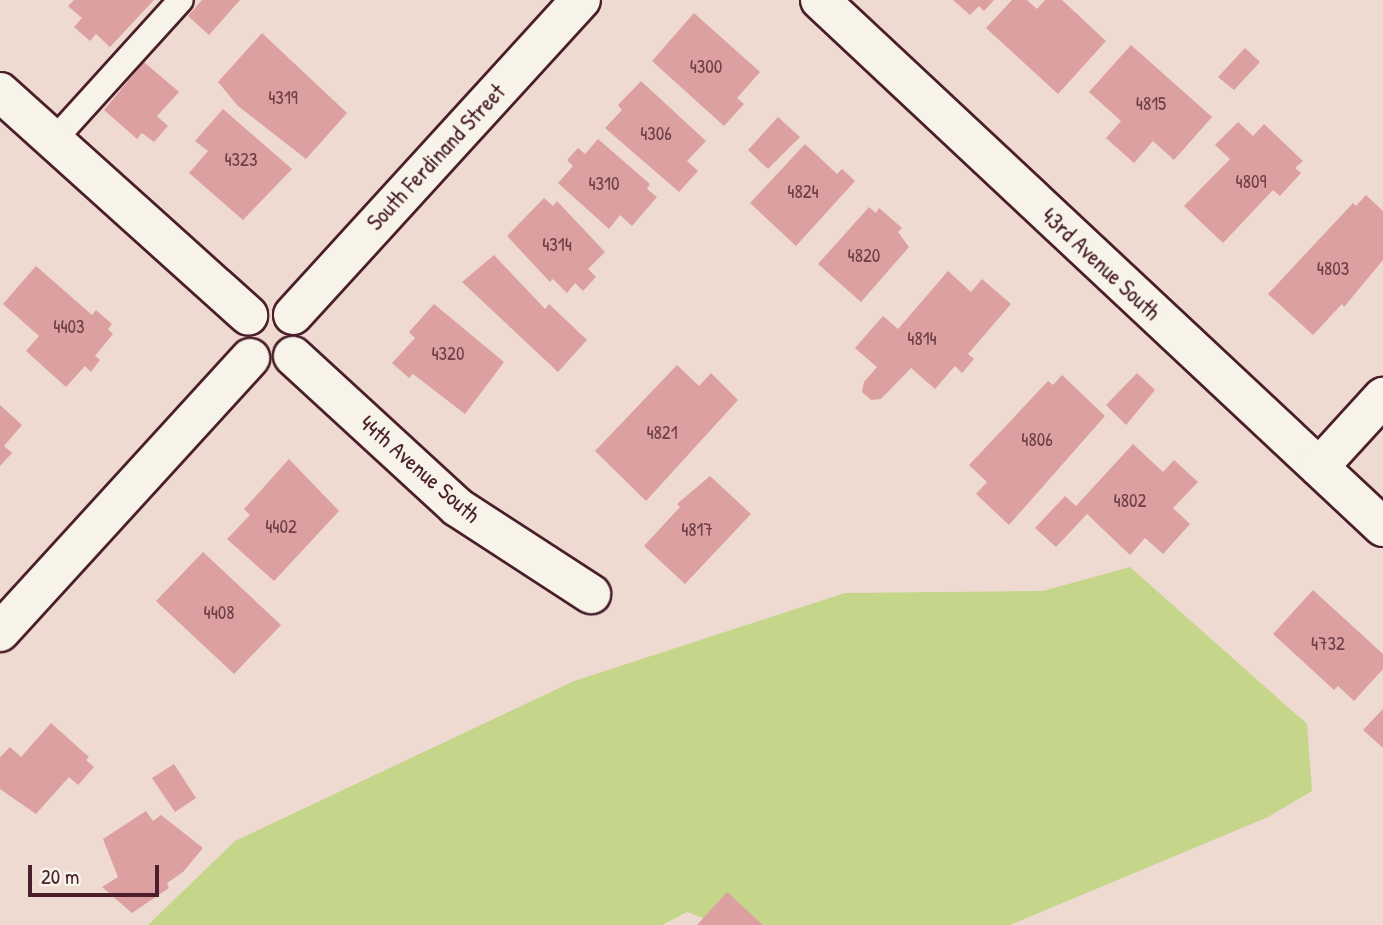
<!DOCTYPE html>
<html>
<head>
<meta charset="utf-8">
<style>
	body { margin:0 }
	#map { position:relative; width:1383px; height:925px; overflow:hidden; background:#efdad2; font-family:"Patrick Hand",sans-serif }
	div>[style] { position:absolute }
	[style*='--x'] { left:calc(var(--x)*1px); top:calc(var(--y)*1px); width:calc(var(--w)*1px); rotate:calc(var(--a)*1deg) }
	.green>* { inset:0; background:#c5d589 }
	.building>* { inset:0; background:#dba09f }
	.roads { filter:drop-shadow(2px 0 #4a1f2b) drop-shadow(-2px 0 #4a1f2b) drop-shadow(0 2px #4a1f2b) drop-shadow(0 -2px #4a1f2b) }
	.service>* { height:24px; margin:-12px; padding:0 12px; transform-origin:12px; border-radius:12px; background:#f7f3e8 }
	.minor>* { height:38px; margin:-19px; padding:0 19px; transform-origin:19px; border-radius:19px; background:#f7f3e8 }
	span { translate:-50% -50%; white-space:nowrap; text-align:center; line-height:1.15; -webkit-text-stroke:5px #f7f3e8; paint-order:stroke }
	.number-label { font-size:19px; color:#6e3f48 }
	.number-label span { -webkit-text-stroke-width:0 }
	.street-label { font-size:23px; color:#4a1f2b }
	.scale { position:absolute; left:28px; top:865px; width:131px; height:32px; box-sizing:border-box; border:4px solid #4a1f2b; border-top:0; padding-left:9px; font-size:21px; line-height:24px; white-space:nowrap; color:#4a1f2b; -webkit-text-stroke:5px #f7f3e8; paint-order:stroke }
</style>
</head>
<body>
<div id="map">
	<div class="green">
		<div style="clip-path:polygon(1130px 567px,1307px 724px,1312px 791px,1268px 817px,1010px 925px,722px 925px,687px 912px,662px 925px,148px 925px,235px 841px,574px 681px,845px 593px,1043px 591px)"></div>
	</div>
	<div class="building">
		<div style="clip-path:polygon(74px 0,154px 0,110px 47px,96px 34px,90px 41px,74px 27px,82px 18px,68px 6px)"></div>
		<div style="clip-path:polygon(202px 0,240px 0,209px 35px,188px 16px)"></div>
		<div style="clip-path:polygon(953px 0,994px 0,984px 11px,979px 6px,970px 15px)"></div>
		<div style="clip-path:polygon(1012px 0,1027px 0,1037px 9px,1045px 0,1062px 0,1106px 41px,1058px 94px,986px 28px)"></div>
		<div style="clip-path:polygon(694px 13px,760px 72px,737px 98px,744px 104px,724px 126px,652px 61px)"></div>
		<div style="clip-path:polygon(262px 33px,347px 113px,306px 159px,238px 106px,218px 82px)"></div>
		<div style="clip-path:polygon(1131px 45px,1212px 117px,1174px 160px,1153px 141px,1134px 163px,1106px 138px,1121px 121px,1089px 92px)"></div>
		<div style="clip-path:polygon(1245px 48px,1260px 62px,1234px 90px,1218px 77px)"></div>
		<div style="clip-path:polygon(144px 62px,179px 92px,157px 116px,168px 126px,154px 142px,142px 133px,137px 139px,104px 110px)"></div>
		<div style="clip-path:polygon(641px 81px,706px 141px,687px 161px,698px 171px,679px 192px,605px 128px,622px 110px,618px 105px)"></div>
		<div style="clip-path:polygon(223px 109px,292px 169px,243px 220px,189px 173px,208px 151px,195px 141px)"></div>
		<div style="clip-path:polygon(778px 117px,800px 137px,768px 169px,748px 150px)"></div>
		<div style="clip-path:polygon(1238px 122px,1253px 136px,1264px 124px,1303px 161px,1295px 168px,1301px 173px,1280px 196px,1273px 190px,1223px 243px,1184px 206px,1230px 159px,1215px 145px)"></div>
		<div style="clip-path:polygon(598px 139px,650px 184px,647px 189px,657px 197px,632px 226px,620px 215px,609px 229px,558px 183px,573px 166px,567px 160px,578px 148px,585px 154px)"></div>
		<div style="clip-path:polygon(805px 144px,837px 174px,842px 169px,855px 181px,796px 246px,750px 203px)"></div>
		<div style="clip-path:polygon(1366px 195px,1383px 211px,1383px 260px,1344px 307px,1342px 304px,1313px 335px,1268px 294px,1353px 203px,1356px 206px)"></div>
		<div style="clip-path:polygon(544px 198px,553px 206px,557px 201px,605px 252px,588px 269px,596px 277px,583px 291px,575px 283px,567px 293px,553px 279px,550px 282px,507px 236px)"></div>
		<div style="clip-path:polygon(869px 207px,876px 213px,879px 208px,902px 228px,898px 232px,909px 247px,861px 302px,818px 264px)"></div>
		<div style="clip-path:polygon(494px 255px,545px 309px,549px 304px,587px 340px,558px 372px,462px 282px)"></div>
		<div style="clip-path:polygon(36px 266px,92px 315px,96px 310px,112px 324px,108px 329px,113px 334px,95px 356px,100px 360px,91px 372px,85px 366px,66px 387px,26px 351px,39px 336px,3px 304px)"></div>
		<div style="clip-path:polygon(948px 271px,971px 292px,982px 279px,1011px 304px,968px 354px,974px 359px,962px 373px,955px 366px,935px 389px,911px 368px,881px 399px,871px 400px,862px 392px,864px 382px,877px 367px,855px 348px,883px 316px,898px 329px)"></div>
		<div style="clip-path:polygon(434px 304px,504px 362px,465px 414px,413px 374px,409px 378px,392px 363px,415px 338px,409px 332px)"></div>
		<div style="clip-path:polygon(677px 365px,699px 386px,711px 373px,738px 400px,646px 501px,595px 451px)"></div>
		<div style="clip-path:polygon(1137px 373px,1155px 390px,1126px 425px,1106px 405px)"></div>
		<div style="clip-path:polygon(1062px 375px,1105px 416px,1009px 525px,976px 494px,987px 482px,969px 465px,1048px 381px,1053px 385px)"></div>
		<div style="clip-path:polygon(0 405px,22px 425px,4px 446px,12px 453px,0 466px)"></div>
		<div style="clip-path:polygon(1133px 444px,1163px 472px,1174px 460px,1198px 482px,1173px 508px,1190px 524px,1163px 554px,1145px 538px,1130px 555px,1087px 514px,1056px 547px,1035px 528px,1065px 496px,1076px 506px)"></div>
		<div style="clip-path:polygon(289px 459px,339px 511px,274px 581px,227px 539px,250px 515px,244px 509px)"></div>
		<div style="clip-path:polygon(710px 476px,751px 514px,685px 584px,644px 546px,680px 507px,677px 504px)"></div>
		<div style="clip-path:polygon(203px 552px,281px 625px,234px 674px,156px 601px)"></div>
		<div style="clip-path:polygon(1313px 590px,1383px 654px,1383px 669px,1354px 701px,1338px 686px,1334px 690px,1273px 634px)"></div>
		<div style="clip-path:polygon(1383px 709px,1383px 748px,1363px 730px)"></div>
		<div style="clip-path:polygon(51px 723px,89px 757px,86px 760px,94px 767px,78px 785px,69px 777px,36px 814px,0 789px,0 757px,10px 747px,21px 757px)"></div>
		<div style="clip-path:polygon(174px 764px,196px 798px,175px 812px,152px 778px)"></div>
		<div style="clip-path:polygon(146px 811px,153px 821px,161px 815px,203px 848px,183px 872px,167px 883px,169px 888px,132px 913px,102px 887px,118px 877px,103px 839px)"></div>
		<div style="clip-path:polygon(727px 892px,763px 925px,697px 925px)"></div>
	</div>
	<div class="roads">
		<div class="service">
			<div style="--x:53;--y:141;--w:190;--a:-47.8"></div>
		</div>
		<div class="minor">
			<div style="--x:820;--y:0;--w:771;--a:43.11"></div>
			<div style="--x:0;--y:92;--w:334;--a:42"></div>
			<div style="--x:293;--y:315;--w:427;--a:-47.6"></div>
			<div style="--x:293;--y:356;--w:223;--a:42.6"></div>
			<div style="--x:457;--y:507;--w:160;--a:33"></div>
			<div style="--x:1319;--y:467;--w:95;--a:-47.6"></div>
			<div style="--x:0;--y:632;--w:371;--a:-47.6"></div>
		</div>
	</div>
	<div class="number-label">
		<span style="left:706px;top:67px">4300</span>
		<span style="left:283px;top:98px">4319</span>
		<span style="left:1151px;top:104px">4815</span>
		<span style="left:656px;top:134px">4306</span>
		<span style="left:241px;top:160px">4323</span>
		<span style="left:1251px;top:182px">4809</span>
		<span style="left:604px;top:184px">4310</span>
		<span style="left:803px;top:192px">4824</span>
		<span style="left:557px;top:245px">4314</span>
		<span style="left:864px;top:256px">4820</span>
		<span style="left:1333px;top:269px">4803</span>
		<span style="left:69px;top:327px">4403</span>
		<span style="left:922px;top:339px">4814</span>
		<span style="left:448px;top:354px">4320</span>
		<span style="left:662px;top:433px">4821</span>
		<span style="left:1037px;top:440px">4806</span>
		<span style="left:1130px;top:501px">4802</span>
		<span style="left:281px;top:527px">4402</span>
		<span style="left:697px;top:530px">4817</span>
		<span style="left:219px;top:613px">4408</span>
		<span style="left:1328px;top:644px">4732</span>
	</div>
	<div class="street-label">
		<span style="left:436px;top:157px;rotate:-47deg">South Ferdinand Street</span>
		<span style="left:1101px;top:264px;rotate:43deg">43rd Avenue South</span>
		<span style="left:420px;top:469px;rotate:41deg">44th Avenue South</span>
	</div>
	<div class="scale">20 m</div>
</div>
</body>
</html>
